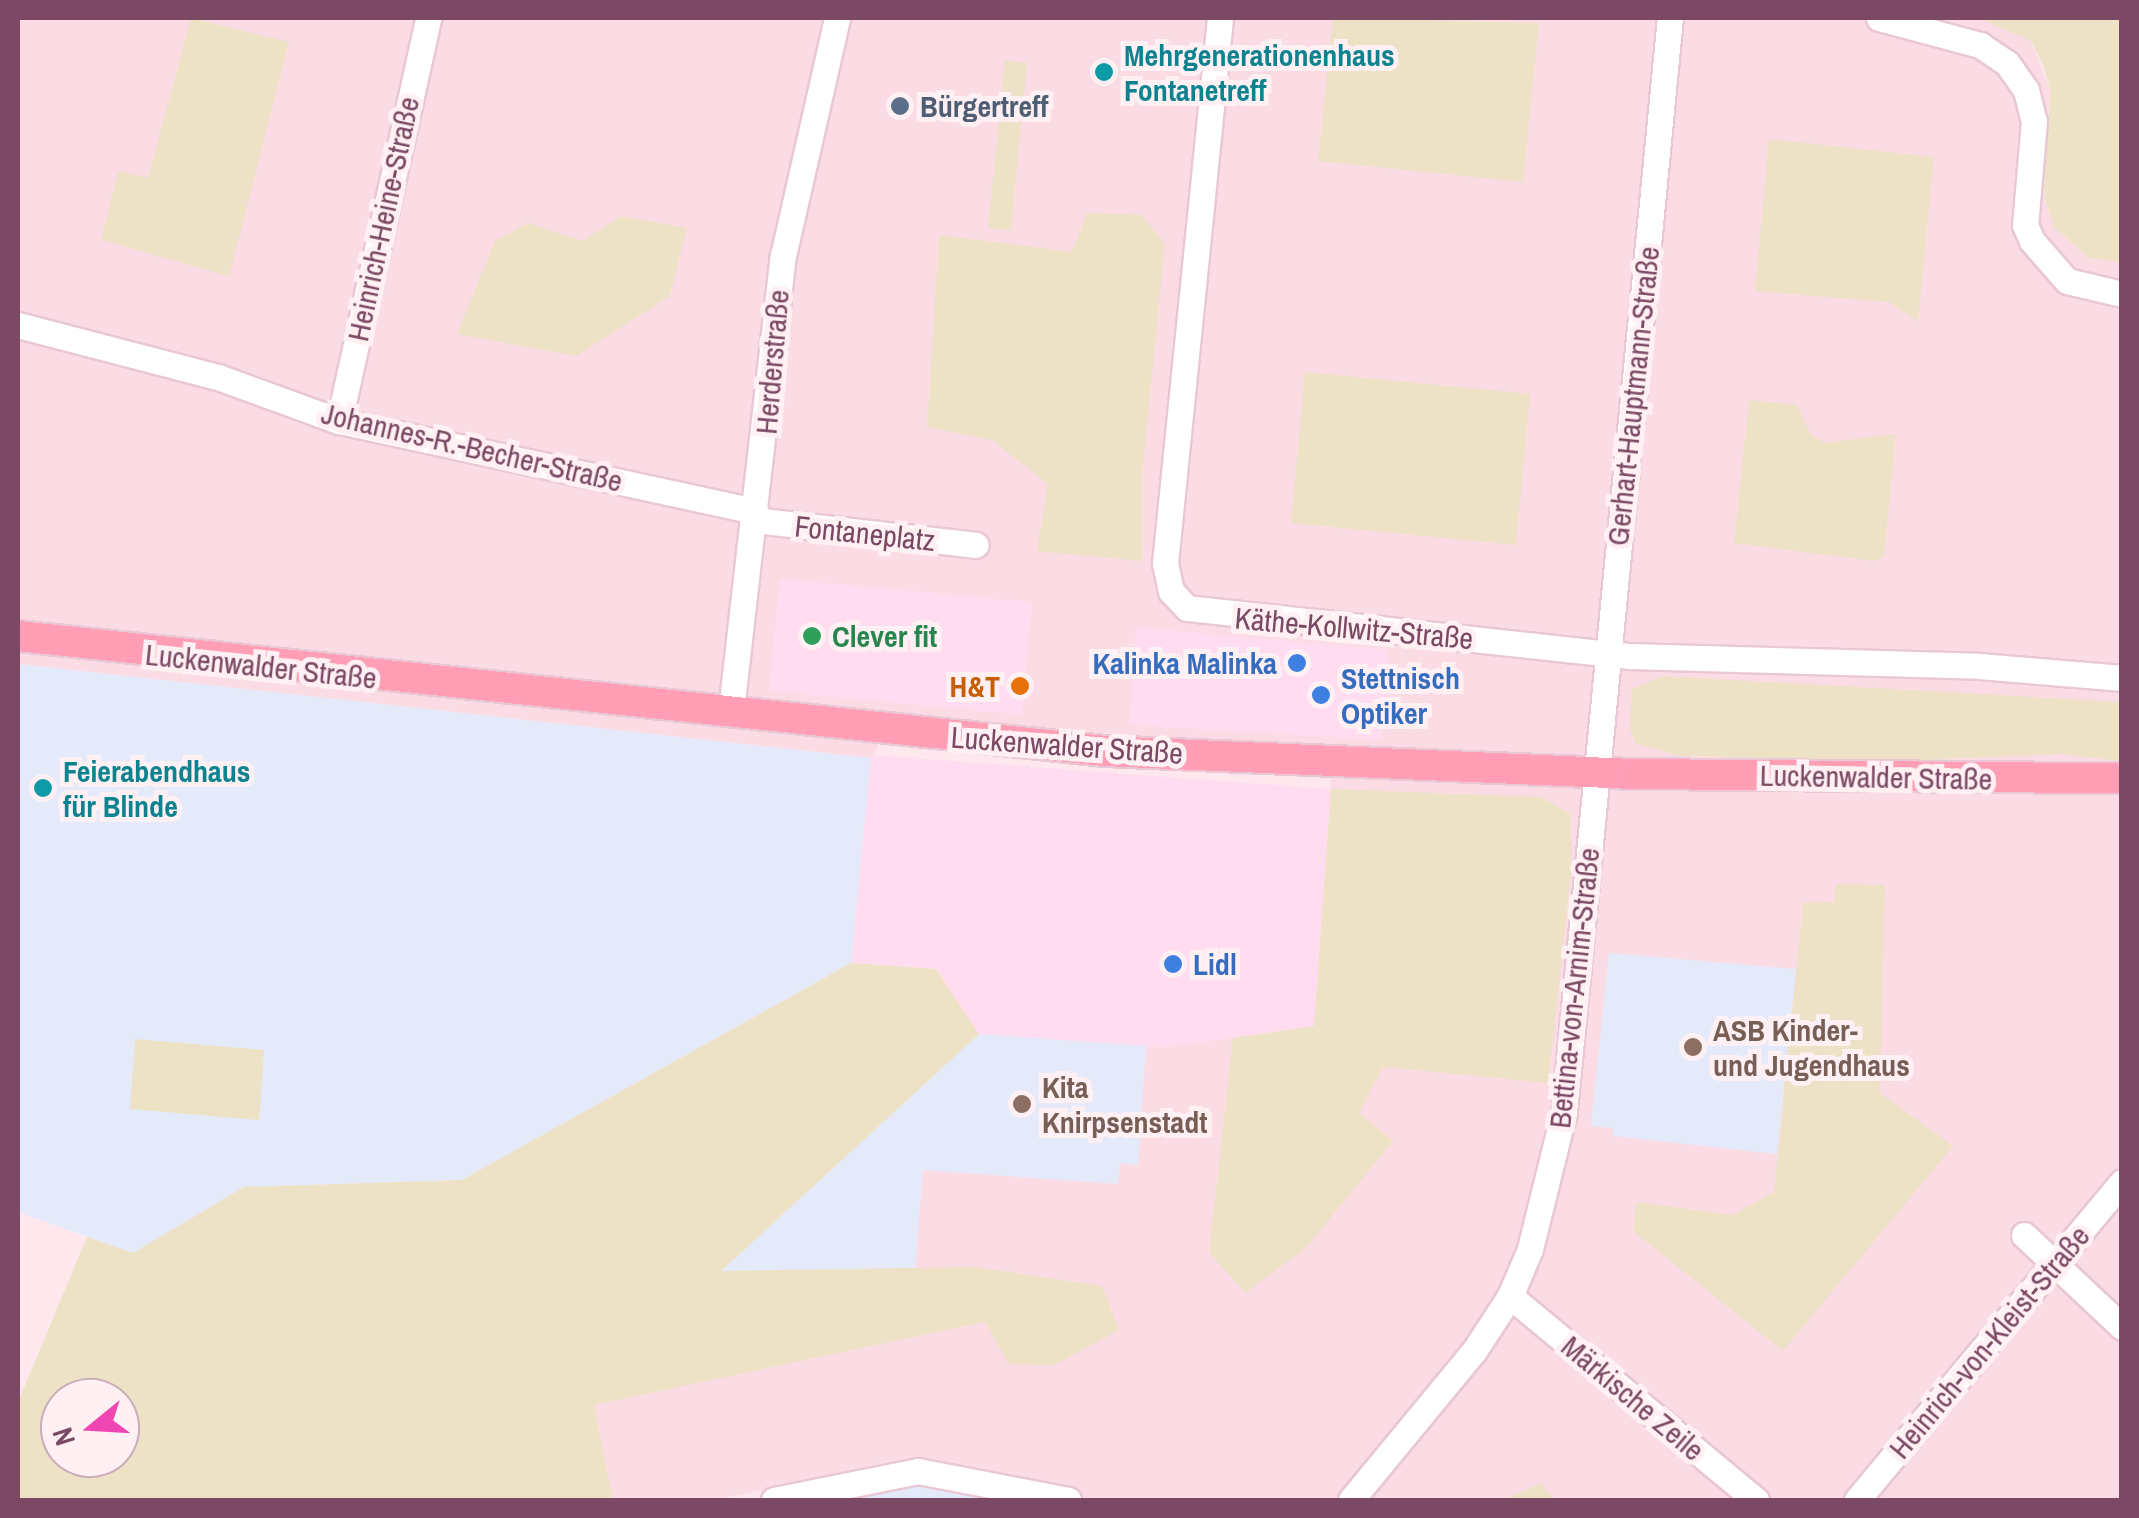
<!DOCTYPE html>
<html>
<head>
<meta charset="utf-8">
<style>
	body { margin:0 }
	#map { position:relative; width:2139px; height:1518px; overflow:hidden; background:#fee8ee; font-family:"Archivo Narrow",sans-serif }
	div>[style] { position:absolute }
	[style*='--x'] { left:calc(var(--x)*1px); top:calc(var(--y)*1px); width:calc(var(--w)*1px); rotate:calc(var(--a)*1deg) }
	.residential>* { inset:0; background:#fbdce5 }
	.commercial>* { inset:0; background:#ffdcef }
	.education>* { inset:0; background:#e5eafb }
	.green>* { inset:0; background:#ede2c5 }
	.roads { filter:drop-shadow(2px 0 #e9c7d5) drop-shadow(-2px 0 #e9c7d5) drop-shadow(0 2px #e9c7d5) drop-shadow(0 -2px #e9c7d5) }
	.minor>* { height:25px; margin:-12.5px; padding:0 12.5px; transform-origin:12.5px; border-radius:12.5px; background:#fff }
	.major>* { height:30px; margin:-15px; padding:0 15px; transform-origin:15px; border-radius:15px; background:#ff9eb5 }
	.dots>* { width:28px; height:28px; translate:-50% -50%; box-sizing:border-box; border:5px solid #fff0f4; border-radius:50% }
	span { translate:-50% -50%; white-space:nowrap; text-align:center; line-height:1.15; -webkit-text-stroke:10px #fff0f4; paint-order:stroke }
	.culture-label { font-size:30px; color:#0d838f; font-weight:700 }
	.left { translate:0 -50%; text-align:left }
	.service-label { font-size:30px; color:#4e5e75; font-weight:700 }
	.street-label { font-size:30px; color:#7b4963 }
	.leisure-label { font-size:30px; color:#27864d; font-weight:700 }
	.shop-label { font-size:30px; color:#366cbe; font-weight:700 }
	.right { translate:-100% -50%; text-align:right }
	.food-label { font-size:30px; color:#c56008; font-weight:700 }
	.education-label { font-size:30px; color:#785e54; font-weight:700 }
	.frame { position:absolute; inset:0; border:20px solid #7b4963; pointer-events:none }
	.north { position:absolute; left:40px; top:1378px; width:100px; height:100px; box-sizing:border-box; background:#fff0f4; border:2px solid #caadba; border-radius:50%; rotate:252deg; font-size:28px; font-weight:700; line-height:40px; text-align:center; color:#7b4963 }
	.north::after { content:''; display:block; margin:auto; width:35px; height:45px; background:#f046b3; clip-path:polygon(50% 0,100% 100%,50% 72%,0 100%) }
</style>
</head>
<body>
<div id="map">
	<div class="residential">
		<div style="clip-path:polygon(18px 18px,1979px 18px,2031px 41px,2050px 90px,2044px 195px,2089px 258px,2121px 262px,2121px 1500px,1020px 1500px,1015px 1477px,906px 1458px,716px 1500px,613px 1500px,593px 1405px,985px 1322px,1118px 1331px,1101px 1286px,976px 1267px,720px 1272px,979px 1034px,1164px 1047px,1314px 1026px,1333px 754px,897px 714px,871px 758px,18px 664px)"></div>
	</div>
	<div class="commercial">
		<div style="clip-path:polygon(780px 579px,1032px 602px,1022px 715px,769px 691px)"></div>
		<div style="clip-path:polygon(1136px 627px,1388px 650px,1382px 740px,1129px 725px)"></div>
		<div style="clip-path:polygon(871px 755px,1331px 789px,1314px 1027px,1164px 1047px,979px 1034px,936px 969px,851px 963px)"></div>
	</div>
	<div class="education">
		<div style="clip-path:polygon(18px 664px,871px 758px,851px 963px,462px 1180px,244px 1187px,133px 1253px,18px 1212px)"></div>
		<div style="clip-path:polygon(1609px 953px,1796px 969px,1777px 1154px,1613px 1136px,1613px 1128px,1591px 1126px)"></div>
		<div style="clip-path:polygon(979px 1034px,1146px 1046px,1138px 1165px,1120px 1163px,1118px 1184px,923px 1170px,915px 1269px,720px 1272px)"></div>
		<div style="clip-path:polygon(921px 1483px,1005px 1500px,841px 1500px)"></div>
	</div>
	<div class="green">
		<div style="clip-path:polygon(191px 18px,289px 42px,229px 276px,101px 240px,118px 171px,148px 178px)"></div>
		<div style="clip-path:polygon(1333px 18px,1539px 23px,1523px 182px,1318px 161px)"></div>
		<div style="clip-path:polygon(1979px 18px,2121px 18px,2121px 262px,2089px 258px,2054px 227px,2044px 195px,2050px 90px,2044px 67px,2031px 41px)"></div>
		<div style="clip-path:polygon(1005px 60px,1027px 63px,1011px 230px,988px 228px)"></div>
		<div style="clip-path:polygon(1769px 139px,1934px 157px,1918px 322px,1889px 302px,1755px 291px)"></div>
		<div style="clip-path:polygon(1087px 213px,1142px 215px,1165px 244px,1142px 476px,1142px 561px,1037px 551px,1048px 484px,992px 440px,927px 427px,939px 235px,1072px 252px)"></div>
		<div style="clip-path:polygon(621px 216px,687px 228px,670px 296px,576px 356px,457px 334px,495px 241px,528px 223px,583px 241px)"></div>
		<div style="clip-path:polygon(1305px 372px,1530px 394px,1516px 545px,1291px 523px)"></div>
		<div style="clip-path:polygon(1749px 400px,1797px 405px,1810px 434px,1824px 443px,1896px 434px,1884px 557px,1873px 561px,1734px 543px)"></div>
		<div style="clip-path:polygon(1663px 676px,2121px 702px,2121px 761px,2061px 754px,1897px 761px,1679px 756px,1635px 743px,1630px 729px,1632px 689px)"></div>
		<div style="clip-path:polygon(1331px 789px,1541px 797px,1571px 814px,1571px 875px,1548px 1083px,1383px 1067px,1359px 1113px,1393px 1141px,1306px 1248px,1245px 1293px,1209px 1252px,1233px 1038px,1314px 1026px)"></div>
		<div style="clip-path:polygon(1836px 884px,1885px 885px,1880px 1093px,1953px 1146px,1783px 1351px,1633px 1231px,1636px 1202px,1733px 1215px,1774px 1192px,1803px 903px,1834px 902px)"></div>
		<div style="clip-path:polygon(evenodd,851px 963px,936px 969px,979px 1034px,721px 1271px,976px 1267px,1102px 1286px,1119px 1330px,1054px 1365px,1009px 1364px,985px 1322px,594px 1405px,613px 1500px,18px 1500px,18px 1402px,87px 1237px,133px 1253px,244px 1187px,462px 1180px,851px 963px,60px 1398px,120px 1398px,120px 1458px,60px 1458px,60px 1398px)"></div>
		<div style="clip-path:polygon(135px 1039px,264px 1050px,259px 1120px,130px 1109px)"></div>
		<div style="clip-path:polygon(1541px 1483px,1554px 1500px,1504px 1500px)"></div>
	</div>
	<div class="roads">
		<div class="minor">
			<div style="--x:1220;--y:18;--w:548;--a:95.76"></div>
			<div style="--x:1165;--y:563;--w:29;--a:78"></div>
			<div style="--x:1171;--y:591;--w:23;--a:47"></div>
			<div style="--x:1187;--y:608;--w:445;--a:6.2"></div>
			<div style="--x:1629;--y:656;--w:350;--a:1.6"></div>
			<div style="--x:1979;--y:666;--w:144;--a:4.8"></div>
			<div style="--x:1879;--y:18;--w:105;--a:15"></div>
			<div style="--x:1980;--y:45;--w:32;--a:34"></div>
			<div style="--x:2007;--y:63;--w:33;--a:55"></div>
			<div style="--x:2026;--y:90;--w:32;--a:76"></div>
			<div style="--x:2034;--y:121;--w:104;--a:94.9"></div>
			<div style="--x:2025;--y:225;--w:17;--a:66"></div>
			<div style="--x:2032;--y:241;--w:53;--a:48.8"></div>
			<div style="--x:2067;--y:281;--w:57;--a:13.3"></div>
			<div style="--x:18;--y:325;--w:207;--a:14.6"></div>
			<div style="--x:218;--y:377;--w:129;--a:20"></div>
			<div style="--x:339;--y:421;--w:426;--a:12.2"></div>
			<div style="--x:339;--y:421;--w:413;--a:-77.5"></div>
			<div style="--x:754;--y:520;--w:223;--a:6.4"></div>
			<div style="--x:731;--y:710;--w:457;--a:-83.5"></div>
			<div style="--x:783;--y:256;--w:244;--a:-77.2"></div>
			<div style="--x:2024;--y:1235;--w:134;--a:43.2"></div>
			<div style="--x:1510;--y:1296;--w:320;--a:39.7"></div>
			<div style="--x:774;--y:1500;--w:147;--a:-11.4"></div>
			<div style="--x:918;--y:1471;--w:153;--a:10.9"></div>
			<div style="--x:1351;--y:1500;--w:193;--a:-50.5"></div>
			<div style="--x:1474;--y:1351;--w:66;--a:-56.8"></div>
			<div style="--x:1510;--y:1296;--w:51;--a:-66.9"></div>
			<div style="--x:1530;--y:1249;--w:141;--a:-76.1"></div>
			<div style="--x:1564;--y:1112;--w:1099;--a:-84.47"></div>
			<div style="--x:1857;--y:1500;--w:414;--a:-50.2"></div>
		</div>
		<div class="major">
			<div style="--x:18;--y:636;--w:1092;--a:6.04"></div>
			<div style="--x:1104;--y:751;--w:529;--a:2.49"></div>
			<div style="--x:1632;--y:774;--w:490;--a:0.5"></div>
		</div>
	</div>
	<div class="dots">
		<div style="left:1104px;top:72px;background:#0f9aa8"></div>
		<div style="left:900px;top:106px;background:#5c6f8a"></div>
		<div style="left:812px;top:636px;background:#2e9e5b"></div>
		<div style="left:1297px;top:663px;background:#3f7fe0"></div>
		<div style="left:1020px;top:686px;background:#e8710a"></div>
		<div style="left:1321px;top:695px;background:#3f7fe0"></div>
		<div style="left:43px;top:788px;background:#0f9aa8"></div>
		<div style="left:1173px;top:964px;background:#3f7fe0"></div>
		<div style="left:1693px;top:1047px;background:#8d6e63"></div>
		<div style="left:1022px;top:1104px;background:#8d6e63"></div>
	</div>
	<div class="culture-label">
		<span class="left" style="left:1124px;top:72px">Mehrgenerationenhaus<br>Fontanetreff</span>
		<span class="left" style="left:63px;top:788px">Feierabendhaus<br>für Blinde</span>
	</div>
	<div class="service-label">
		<span class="left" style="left:920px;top:106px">Bürgertreff</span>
	</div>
	<div class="street-label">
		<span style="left:383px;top:219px;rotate:-78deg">Heinrich-Heine-Straße</span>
		<span style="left:772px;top:362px;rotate:-85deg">Herderstraße</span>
		<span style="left:1633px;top:396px;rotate:-84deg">Gerhart-Hauptmann-Straße</span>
		<span style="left:472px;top:447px;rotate:13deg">Johannes-R.-Becher-Straße</span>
		<span style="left:865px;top:533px;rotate:6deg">Fontaneplatz</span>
		<span style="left:1354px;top:628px;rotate:5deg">Käthe-Kollwitz-Straße</span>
		<span style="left:261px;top:666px;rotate:6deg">Luckenwalder Straße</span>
		<span style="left:1067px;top:745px;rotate:4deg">Luckenwalder Straße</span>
		<span style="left:1876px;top:777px;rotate:1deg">Luckenwalder Straße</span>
		<span style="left:1574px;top:988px;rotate:-84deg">Bettina-von-Arnim-Straße</span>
		<span style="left:1989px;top:1342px;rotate:-50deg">Heinrich-von-Kleist-Straße</span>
		<span style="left:1633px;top:1398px;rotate:40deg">Märkische Zeile</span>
	</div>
	<div class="leisure-label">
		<span class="left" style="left:832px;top:636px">Clever fit</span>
	</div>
	<div class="shop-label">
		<span class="right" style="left:1277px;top:663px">Kalinka Malinka</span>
		<span class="left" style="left:1341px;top:695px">Stettnisch<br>Optiker</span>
		<span class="left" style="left:1193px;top:964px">Lidl</span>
	</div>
	<div class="food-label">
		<span class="right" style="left:1000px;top:686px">H&amp;T</span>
	</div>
	<div class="education-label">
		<span class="left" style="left:1713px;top:1047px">ASB Kinder-<br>und Jugendhaus</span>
		<span class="left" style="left:1042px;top:1104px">Kita<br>Knirpsenstadt</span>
	</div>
	<div class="frame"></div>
	<div class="north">N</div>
</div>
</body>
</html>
